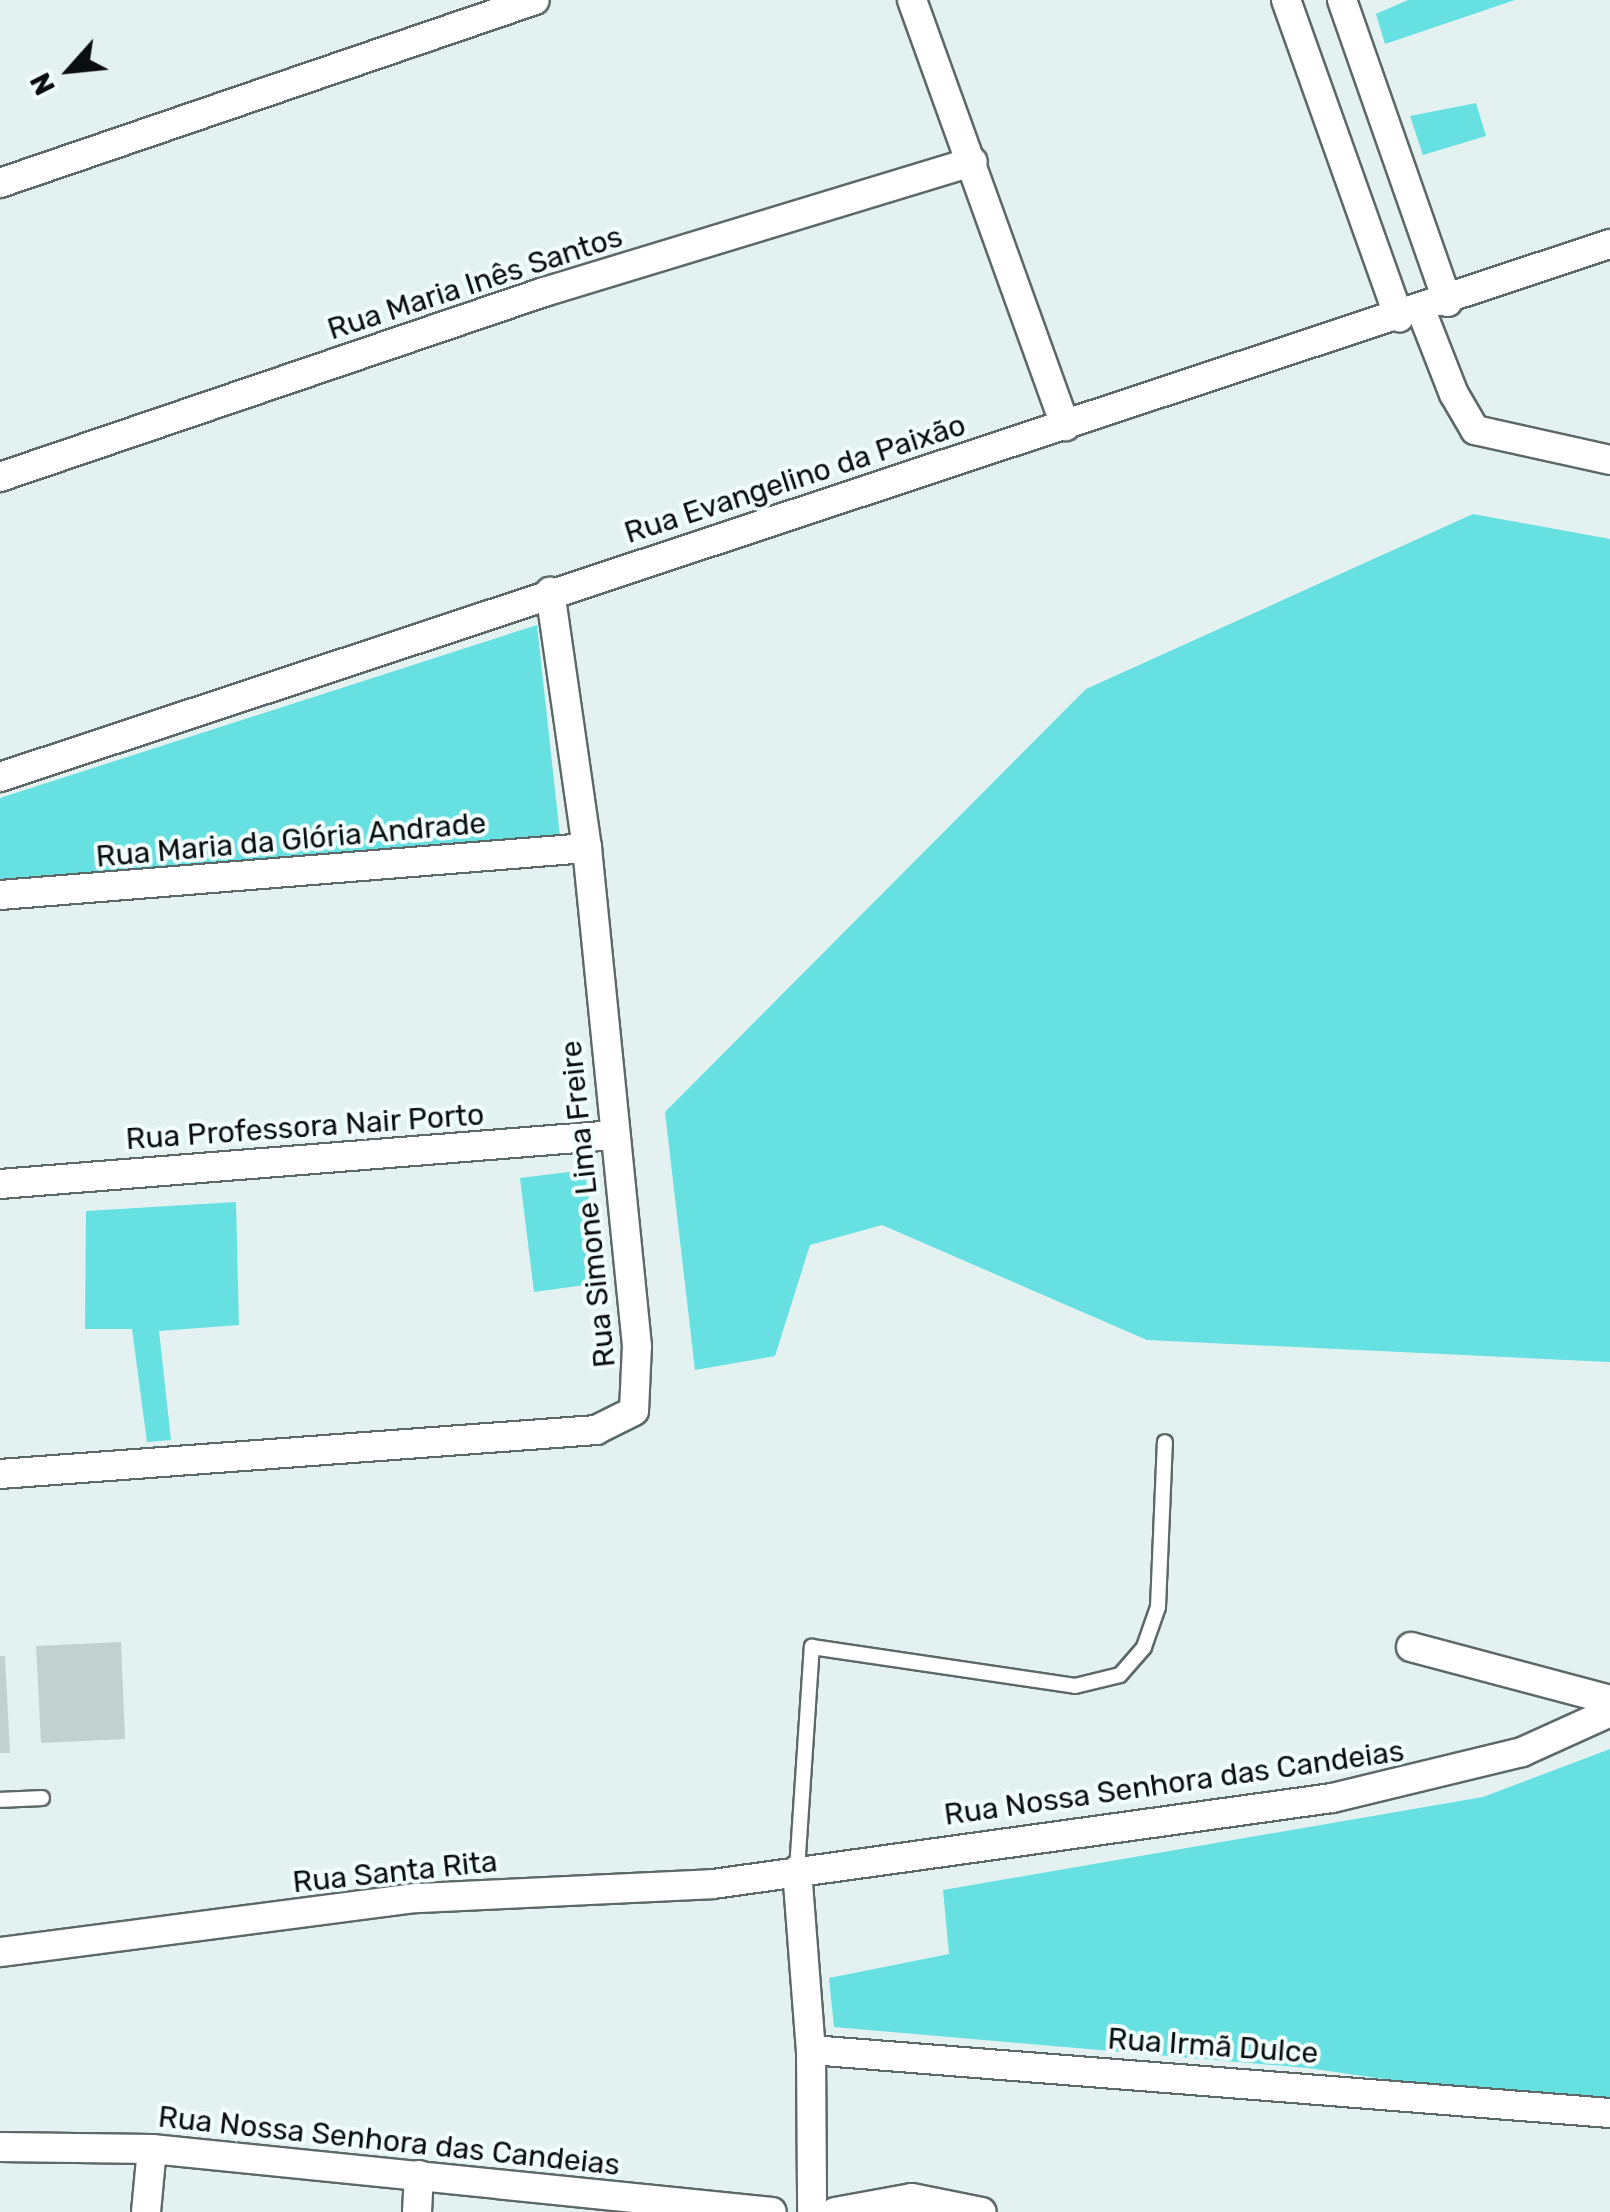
<!DOCTYPE html>
<html>
<head>
<meta charset="utf-8">
<style>
	body { margin:0 }
	#map { position:relative; width:1610px; height:2212px; overflow:hidden; background:#e4f1f1; font-family:Rubik,sans-serif }
	div>[style] { position:absolute }
	[style*='--x'] { left:calc(var(--x)*1px); top:calc(var(--y)*1px); width:calc(var(--w)*1px); rotate:calc(var(--a)*1deg) }
	.green>* { inset:0; background:#66e0e0 }
	.building>* { inset:0; background:#c3d0d0 }
	.roads { filter:drop-shadow(2px 0 #5d6868) drop-shadow(-2px 0 #5d6868) drop-shadow(0 2px #5d6868) drop-shadow(0 -2px #5d6868) }
	.lane>* { height:14px; margin:-7px; padding:0 7px; transform-origin:7px; border-radius:7px; background:#fff }
	.street>* { height:28px; margin:-14px; padding:0 14px; transform-origin:14px; border-radius:14px; background:#fff }
	span { translate:-50% -50%; white-space:nowrap; text-align:center; line-height:1.15; -webkit-text-stroke:8px #f1fffe; paint-order:stroke }
	.street-label { font-size:30px; color:#0a0e0e }
	.north { position:absolute; left:20px; top:20px; width:100px; height:100px; -webkit-text-stroke:8px #f1fffe; paint-order:stroke; rotate:243deg; font-size:28px; font-weight:700; line-height:40px; text-align:center; color:#0a0e0e }
	.north::after { content:''; display:block; margin:auto; width:35px; height:45px; background:#0a0e0e; clip-path:polygon(50% 0,100% 100%,50% 72%,0 100%) }
</style>
</head>
<body>
<div id="map">
	<div class="green">
		<div style="clip-path:polygon(1408px 0,1515px 0,1385px 44px,1376px 14px)"></div>
		<div style="clip-path:polygon(1476px 103px,1486px 136px,1423px 155px,1410px 116px)"></div>
		<div style="clip-path:polygon(1473px 514px,1610px 539px,1610px 1362px,1147px 1340px,882px 1225px,810px 1245px,775px 1356px,695px 1370px,665px 1112px,1086px 689px)"></div>
		<div style="clip-path:polygon(537px 625px,560px 836px,0 883px,0 798px)"></div>
		<div style="clip-path:polygon(585px 1170px,599px 1283px,534px 1292px,520px 1178px)"></div>
		<div style="clip-path:polygon(236px 1202px,239px 1325px,159px 1331px,171px 1440px,147px 1442px,132px 1329px,85px 1329px,86px 1211px)"></div>
		<div style="clip-path:polygon(1610px 1749px,1610px 2112px,1308px 2068px,834px 2027px,829px 1978px,949px 1954px,943px 1890px,1483px 1797px)"></div>
	</div>
	<div class="building">
		<div style="clip-path:polygon(121px 1642px,125px 1739px,41px 1743px,36px 1646px)"></div>
		<div style="clip-path:polygon(0 1656px,5px 1656px,10px 1753px,0 1753px)"></div>
	</div>
	<div class="roads">
		<div class="lane">
			<div style="--x:0;--y:1800;--w:42;--a:-2.7"></div>
			<div style="--x:797;--y:1870;--w:224;--a:-86.2"></div>
			<div style="--x:812;--y:1647;--w:266;--a:8.4"></div>
			<div style="--x:1075;--y:1686;--w:46;--a:-13.7"></div>
			<div style="--x:1120;--y:1675;--w:37;--a:-49"></div>
			<div style="--x:1144;--y:1647;--w:42;--a:-70.7"></div>
			<div style="--x:1158;--y:1607;--w:165;--a:-87.6"></div>
		</div>
		<div class="street">
			<div style="--x:912;--y:0;--w:453;--a:70.2"></div>
			<div style="--x:1286;--y:0;--w:337;--a:70.4"></div>
			<div style="--x:1342;--y:0;--w:320;--a:70.7"></div>
			<div style="--x:0;--y:183;--w:565;--a:-18.88"></div>
			<div style="--x:1421;--y:310;--w:90;--a:68.6"></div>
			<div style="--x:1454;--y:394;--w:42;--a:59.7"></div>
			<div style="--x:1475;--y:430;--w:138;--a:12.5"></div>
			<div style="--x:0;--y:477;--w:575;--a:-18.78"></div>
			<div style="--x:544;--y:292;--w:448;--a:-16.9"></div>
			<div style="--x:0;--y:777;--w:1696;--a:-18.32"></div>
			<div style="--x:0;--y:895;--w:589;--a:-4.58"></div>
			<div style="--x:0;--y:1184;--w:616;--a:-4.56"></div>
			<div style="--x:0;--y:1474;--w:598;--a:-4.22"></div>
			<div style="--x:596;--y:1430;--w:42;--a:-26.6"></div>
			<div style="--x:634;--y:1411;--w:65;--a:-87.4"></div>
			<div style="--x:637;--y:1346;--w:501;--a:-95.73"></div>
			<div style="--x:587;--y:848;--w:259;--a:-98.2"></div>
			<div style="--x:1411;--y:1647;--w:206;--a:14.9"></div>
			<div style="--x:797;--y:1870;--w:181;--a:85.6"></div>
			<div style="--x:811;--y:2050;--w:162;--a:89.6"></div>
			<div style="--x:0;--y:1952;--w:421;--a:-7.4"></div>
			<div style="--x:418;--y:1898;--w:295;--a:-2.7"></div>
			<div style="--x:713;--y:1884;--w:625;--a:-7.91"></div>
			<div style="--x:1332;--y:1798;--w:195;--a:-13.6"></div>
			<div style="--x:1522;--y:1752;--w:97;--a:-24.4"></div>
			<div style="--x:811;--y:2050;--w:801;--a:4.51"></div>
			<div style="--x:0;--y:2147;--w:152;--a:0.8"></div>
			<div style="--x:152;--y:2149;--w:623;--a:5.8"></div>
			<div style="--x:146;--y:2212;--w:63;--a:-84.6"></div>
			<div style="--x:417;--y:2212;--w:37;--a:-87"></div>
			<div style="--x:835;--y:2212;--w:78;--a:-10.3"></div>
			<div style="--x:912;--y:2198;--w:71;--a:11.3"></div>
		</div>
	</div>
	<div class="street-label">
		<span style="left:475px;top:283px;rotate:-18deg">Rua Maria Inês Santos</span>
		<span style="left:795px;top:479px;rotate:-18deg">Rua Evangelino da Paixão</span>
		<span style="left:291px;top:840px;rotate:-5deg">Rua Maria da Glória Andrade</span>
		<span style="left:305px;top:1127px;rotate:-4deg">Rua Professora Nair Porto</span>
		<span style="left:588px;top:1204px;rotate:-96deg">Rua Simone Lima Freire</span>
		<span style="left:1174px;top:1783px;rotate:-8deg">Rua Nossa Senhora das Candeias</span>
		<span style="left:395px;top:1872px;rotate:-6deg">Rua Santa Rita</span>
		<span style="left:1213px;top:2046px;rotate:4deg">Rua Irmã Dulce</span>
		<span style="left:389px;top:2141px;rotate:6deg">Rua Nossa Senhora das Candeias</span>
	</div>
	<div class="north">N</div>
</div>
</body>
</html>
